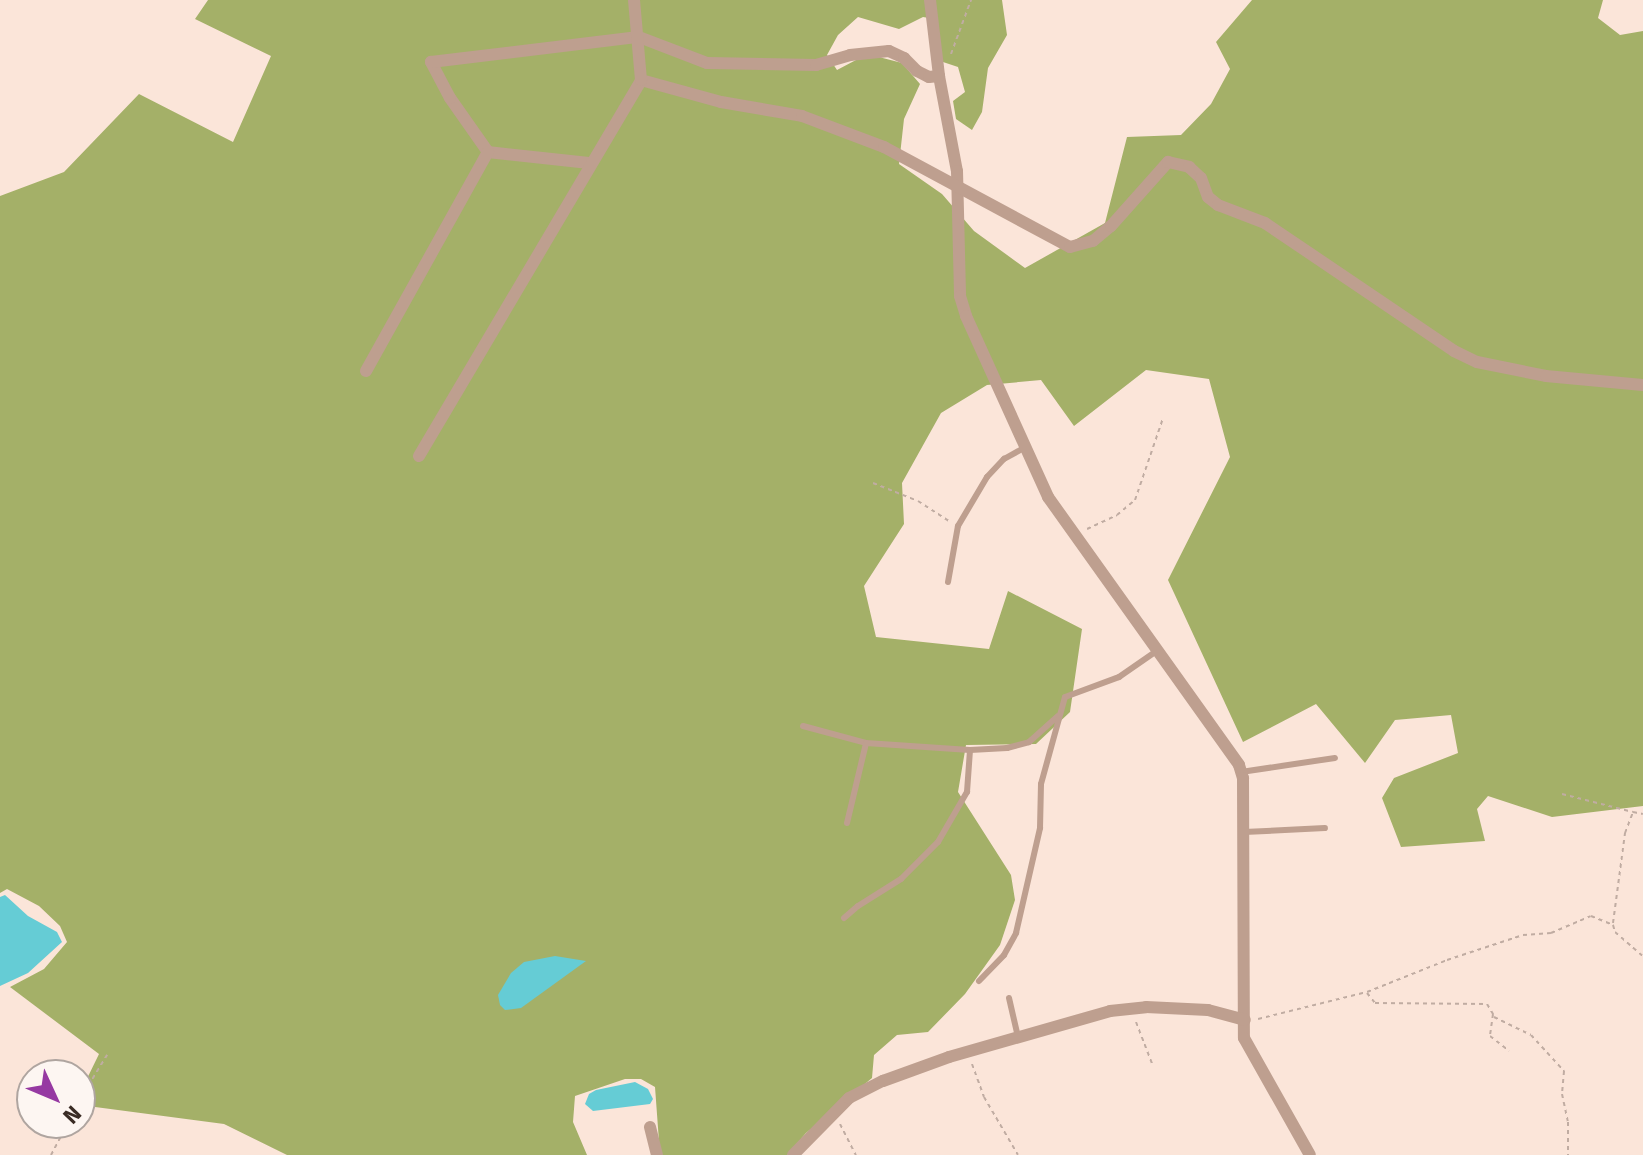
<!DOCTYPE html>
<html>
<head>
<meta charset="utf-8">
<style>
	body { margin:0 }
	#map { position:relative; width:1643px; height:1155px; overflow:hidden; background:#fbe5d9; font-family:"Fira Sans",sans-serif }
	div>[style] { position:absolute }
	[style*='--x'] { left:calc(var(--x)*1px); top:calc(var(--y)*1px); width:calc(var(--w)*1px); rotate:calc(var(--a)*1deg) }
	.forest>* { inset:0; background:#a4b068 }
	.water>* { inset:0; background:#65ccd5 }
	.path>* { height:2px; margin-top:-1px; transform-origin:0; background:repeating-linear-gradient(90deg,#c0aca2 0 4px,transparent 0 8px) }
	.service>* { height:6px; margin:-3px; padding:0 3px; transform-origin:3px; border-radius:3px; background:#be9f8f }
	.minor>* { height:12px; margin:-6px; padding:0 6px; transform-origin:6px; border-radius:6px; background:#be9f8f }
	span { translate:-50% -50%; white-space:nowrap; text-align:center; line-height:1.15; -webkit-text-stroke:6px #fdf6f2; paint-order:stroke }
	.north { position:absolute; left:16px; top:1059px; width:80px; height:80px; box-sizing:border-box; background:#fdf6f2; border:2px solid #afa5a0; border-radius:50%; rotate:134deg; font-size:22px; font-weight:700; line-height:32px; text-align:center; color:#3a2c25 }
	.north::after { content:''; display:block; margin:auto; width:28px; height:36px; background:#9639a2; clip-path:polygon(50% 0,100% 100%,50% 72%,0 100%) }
</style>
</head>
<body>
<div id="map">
	<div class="forest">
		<div style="clip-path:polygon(208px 0,1002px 0,1007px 35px,988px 68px,982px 112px,972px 130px,956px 119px,953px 101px,965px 92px,958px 67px,940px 61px,935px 19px,923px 17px,899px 29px,858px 17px,838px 35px,827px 55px,837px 70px,856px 60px,875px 56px,902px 63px,920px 84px,904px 119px,899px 164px,942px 194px,974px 231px,1025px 268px,1105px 223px,1127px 137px,1181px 135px,1211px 104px,1230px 69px,1216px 42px,1252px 0,1603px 0,1598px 18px,1620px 35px,1643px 31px,1643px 806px,1552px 817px,1488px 796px,1477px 809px,1485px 841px,1401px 847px,1382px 798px,1394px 778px,1458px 753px,1451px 715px,1395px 720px,1365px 763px,1316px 704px,1243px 742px,1168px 580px,1230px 457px,1209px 379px,1146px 370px,1074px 426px,1041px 380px,987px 385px,941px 413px,902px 483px,904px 524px,864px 586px,876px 637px,989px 649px,1008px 591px,1082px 629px,1070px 712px,1036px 744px,966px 745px,958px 792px,1011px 875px,1015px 900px,1000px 945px,965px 994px,928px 1032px,897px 1035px,874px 1055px,872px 1078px,806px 1133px,787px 1155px,660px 1155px,655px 1087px,641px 1079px,625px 1079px,575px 1096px,573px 1122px,587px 1155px,287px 1155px,224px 1124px,80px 1105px,80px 1093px,99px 1054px,10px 987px,44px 969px,67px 942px,60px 926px,39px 906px,7px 889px,0 893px,0 196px,64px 172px,139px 94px,233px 142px,271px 56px,195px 19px)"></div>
	</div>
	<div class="water">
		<div style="clip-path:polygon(5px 895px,28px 916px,57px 932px,62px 942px,28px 973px,0 986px,0 897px)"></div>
		<div style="clip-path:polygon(555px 956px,586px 961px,521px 1008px,505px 1010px,500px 1005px,498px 995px,511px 973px,524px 962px)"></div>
		<div style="clip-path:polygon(635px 1082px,648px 1089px,653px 1099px,650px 1104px,593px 1111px,585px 1104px,589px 1094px,596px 1090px)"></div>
	</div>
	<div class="path">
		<div style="--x:951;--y:54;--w:58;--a:-69.7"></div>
		<div style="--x:873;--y:483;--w:48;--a:21.8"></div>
		<div style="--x:918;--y:501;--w:38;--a:33"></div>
		<div style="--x:1087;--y:529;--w:33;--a:-25"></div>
		<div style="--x:1117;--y:515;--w:23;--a:-40"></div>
		<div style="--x:1135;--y:500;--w:87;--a:-71.1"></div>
		<div style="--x:1562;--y:794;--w:73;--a:14.2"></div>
		<div style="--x:1613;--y:923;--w:91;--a:-82.4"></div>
		<div style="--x:1625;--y:833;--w:22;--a:-69"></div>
		<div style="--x:1633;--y:812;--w:10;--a:11"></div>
		<div style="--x:1367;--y:993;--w:13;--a:51"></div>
		<div style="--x:1375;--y:1003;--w:112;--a:0.5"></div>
		<div style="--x:1487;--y:1004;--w:12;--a:59"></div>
		<div style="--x:1493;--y:1014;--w:22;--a:98"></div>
		<div style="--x:1490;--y:1036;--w:24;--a:38"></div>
		<div style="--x:1494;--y:1017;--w:41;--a:25.9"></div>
		<div style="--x:1531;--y:1035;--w:49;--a:47.5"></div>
		<div style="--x:1564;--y:1071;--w:23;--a:95"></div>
		<div style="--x:1562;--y:1094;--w:29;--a:78"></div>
		<div style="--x:1568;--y:1122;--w:33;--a:90"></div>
		<div style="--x:1258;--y:1019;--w:112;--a:-13.9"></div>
		<div style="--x:1367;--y:992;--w:86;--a:-21.8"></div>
		<div style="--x:1447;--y:960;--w:80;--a:-18.2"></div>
		<div style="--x:1523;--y:935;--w:28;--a:-4"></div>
		<div style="--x:1551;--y:933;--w:43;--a:-23"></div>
		<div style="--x:1591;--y:916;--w:24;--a:22"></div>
		<div style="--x:1613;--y:925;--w:7;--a:74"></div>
		<div style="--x:1615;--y:932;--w:37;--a:41"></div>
		<div style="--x:1136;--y:1022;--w:47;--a:68.9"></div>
		<div style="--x:972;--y:1064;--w:35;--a:70"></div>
		<div style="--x:984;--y:1097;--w:67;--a:59.6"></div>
		<div style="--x:80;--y:1099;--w:52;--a:-58.5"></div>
		<div style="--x:840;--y:1124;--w:35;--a:63"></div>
		<div style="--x:51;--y:1155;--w:36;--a:-62"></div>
	</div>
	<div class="service">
		<div style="--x:948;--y:582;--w:57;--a:-79.9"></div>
		<div style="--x:958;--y:526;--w:57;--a:-59.4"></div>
		<div style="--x:987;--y:477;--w:25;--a:-47"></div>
		<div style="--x:1004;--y:459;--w:25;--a:-29"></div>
		<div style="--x:803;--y:726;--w:65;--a:15.1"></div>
		<div style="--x:866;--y:743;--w:104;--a:3.9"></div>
		<div style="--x:970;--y:750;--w:37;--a:-3"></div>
		<div style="--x:1007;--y:748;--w:23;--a:-15"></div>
		<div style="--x:1029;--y:742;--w:39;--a:-42"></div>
		<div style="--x:1241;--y:772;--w:95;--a:-8.5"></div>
		<div style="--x:847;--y:823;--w:82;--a:-76.6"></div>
		<div style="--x:1244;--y:832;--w:81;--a:-2.8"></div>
		<div style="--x:844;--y:918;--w:18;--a:-41"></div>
		<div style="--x:858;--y:906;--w:51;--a:-32.1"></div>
		<div style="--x:901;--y:879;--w:52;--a:-45"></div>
		<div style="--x:938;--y:842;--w:58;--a:-59.9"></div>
		<div style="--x:967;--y:792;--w:42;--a:-85.9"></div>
		<div style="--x:979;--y:981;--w:36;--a:-46"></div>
		<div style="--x:1004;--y:955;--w:25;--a:-61"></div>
		<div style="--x:1016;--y:933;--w:108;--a:-77.1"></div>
		<div style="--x:1040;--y:828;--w:44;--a:-88.7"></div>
		<div style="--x:1041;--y:784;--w:90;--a:-74.6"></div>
		<div style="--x:1065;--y:697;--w:58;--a:-20.3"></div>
		<div style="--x:1119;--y:677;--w:47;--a:-34.7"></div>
		<div style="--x:1009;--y:998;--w:40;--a:77"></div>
	</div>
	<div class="minor">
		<div style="--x:930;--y:0;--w:77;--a:83.2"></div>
		<div style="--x:939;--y:76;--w:97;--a:79.3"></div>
		<div style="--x:957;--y:171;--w:125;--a:88.6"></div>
		<div style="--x:960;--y:296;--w:21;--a:73"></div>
		<div style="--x:966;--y:316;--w:199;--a:65.6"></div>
		<div style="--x:1048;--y:497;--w:329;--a:54.5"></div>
		<div style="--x:1239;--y:765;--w:14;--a:73"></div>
		<div style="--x:1243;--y:778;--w:260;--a:89.8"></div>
		<div style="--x:1244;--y:1038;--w:134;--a:60.6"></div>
		<div style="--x:641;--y:80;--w:83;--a:15.4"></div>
		<div style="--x:721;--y:102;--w:82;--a:9.8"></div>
		<div style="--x:802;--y:116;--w:88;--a:20.7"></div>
		<div style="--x:884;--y:147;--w:211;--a:28.3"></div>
		<div style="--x:1070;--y:247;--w:24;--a:-15"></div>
		<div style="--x:1093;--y:241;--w:23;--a:-40"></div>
		<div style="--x:1111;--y:226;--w:86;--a:-48.3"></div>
		<div style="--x:1168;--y:162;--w:22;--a:13"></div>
		<div style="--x:1189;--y:167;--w:16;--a:43"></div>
		<div style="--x:1201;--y:178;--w:20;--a:70"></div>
		<div style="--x:1208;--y:197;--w:13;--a:39"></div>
		<div style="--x:1218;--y:205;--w:50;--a:21"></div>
		<div style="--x:1265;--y:223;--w:228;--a:34.1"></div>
		<div style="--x:1454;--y:351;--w:25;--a:26"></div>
		<div style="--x:1477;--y:362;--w:70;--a:11.5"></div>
		<div style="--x:1546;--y:376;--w:97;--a:5.3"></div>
		<div style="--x:589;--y:163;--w:102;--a:-173.8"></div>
		<div style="--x:488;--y:152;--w:66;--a:-125.1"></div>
		<div style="--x:450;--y:98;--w:41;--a:-117.8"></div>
		<div style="--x:431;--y:62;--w:209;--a:-6.9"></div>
		<div style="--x:639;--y:37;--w:73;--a:20.9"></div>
		<div style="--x:707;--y:63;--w:109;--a:1.1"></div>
		<div style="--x:816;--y:65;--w:35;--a:-16"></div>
		<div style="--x:850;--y:55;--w:39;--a:-6"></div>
		<div style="--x:889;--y:51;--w:17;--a:25"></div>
		<div style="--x:904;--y:58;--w:18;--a:45"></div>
		<div style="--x:917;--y:71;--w:13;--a:27"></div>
		<div style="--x:929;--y:77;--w:10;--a:-6"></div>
		<div style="--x:366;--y:371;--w:251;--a:-60.9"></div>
		<div style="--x:419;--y:456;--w:437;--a:-59.4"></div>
		<div style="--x:641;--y:80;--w:80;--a:-95"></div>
		<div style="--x:650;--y:1127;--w:29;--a:76"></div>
		<div style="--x:793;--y:1155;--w:80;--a:-45.5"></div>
		<div style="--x:849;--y:1098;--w:38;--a:-27"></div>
		<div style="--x:883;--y:1081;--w:70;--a:-20"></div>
		<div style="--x:949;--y:1057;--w:167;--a:-15.9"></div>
		<div style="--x:1110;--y:1011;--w:36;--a:-6"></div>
		<div style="--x:1146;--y:1007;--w:62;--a:2.8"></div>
		<div style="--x:1208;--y:1010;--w:38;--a:15"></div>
	</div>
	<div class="north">N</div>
</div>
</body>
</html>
